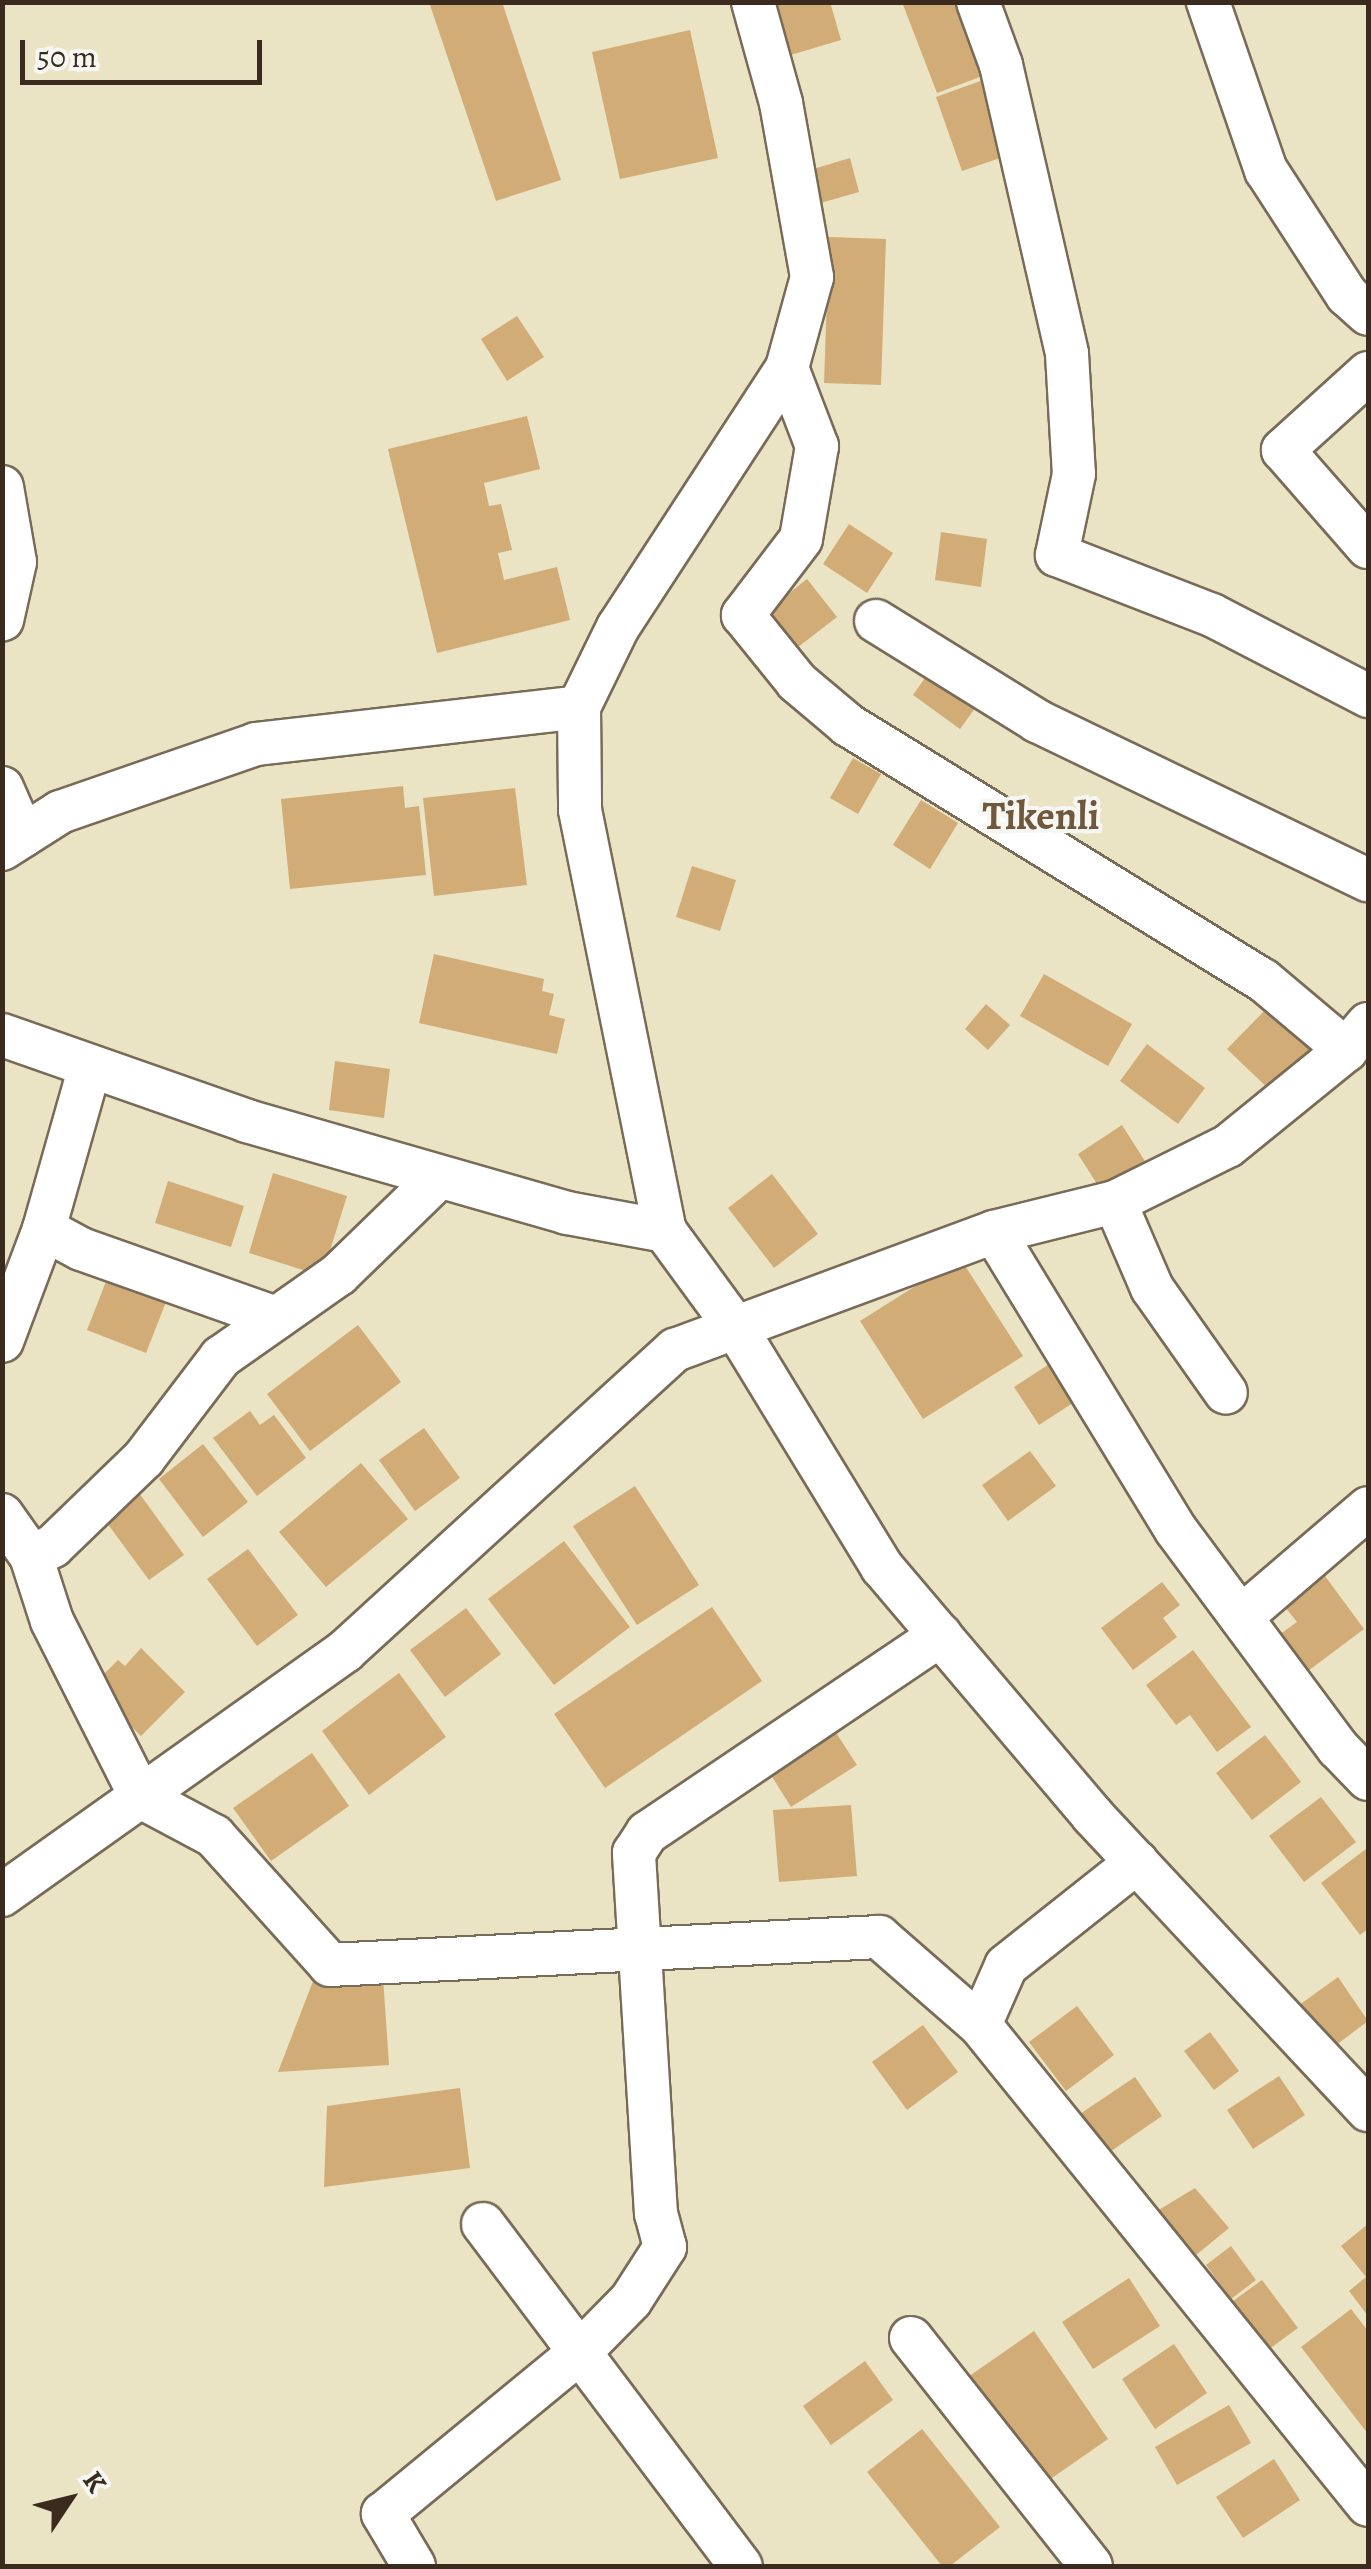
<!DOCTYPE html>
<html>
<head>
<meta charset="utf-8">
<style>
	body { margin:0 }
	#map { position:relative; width:1371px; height:2569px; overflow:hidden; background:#eae3c4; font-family:Alegreya,serif }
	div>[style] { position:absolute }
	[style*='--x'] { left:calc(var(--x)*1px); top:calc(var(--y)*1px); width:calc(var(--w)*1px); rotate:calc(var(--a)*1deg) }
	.building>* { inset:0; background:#d2ac77 }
	.roads { filter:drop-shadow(2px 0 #786b58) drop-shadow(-2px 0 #786b58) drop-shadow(0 2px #786b58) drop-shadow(0 -2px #786b58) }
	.minor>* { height:42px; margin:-21px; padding:0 21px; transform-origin:21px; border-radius:21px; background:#fff }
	span { translate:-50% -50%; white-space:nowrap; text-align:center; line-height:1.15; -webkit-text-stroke:8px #f6f6f2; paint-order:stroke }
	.district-label { font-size:40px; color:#70583d; font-weight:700 }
	.frame { position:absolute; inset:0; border:5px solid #3b2a1e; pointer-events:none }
	.north { position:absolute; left:20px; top:2449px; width:100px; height:100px; -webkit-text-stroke:8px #f6f6f2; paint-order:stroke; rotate:55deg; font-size:28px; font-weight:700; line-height:40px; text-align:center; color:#3b2a1e }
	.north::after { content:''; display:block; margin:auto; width:35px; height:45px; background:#3b2a1e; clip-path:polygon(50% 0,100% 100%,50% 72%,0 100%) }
	.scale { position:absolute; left:20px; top:40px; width:242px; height:45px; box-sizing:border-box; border:5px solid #3b2a1e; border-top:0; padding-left:12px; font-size:30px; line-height:35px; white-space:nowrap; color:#3b2a1e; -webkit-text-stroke:8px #f6f6f2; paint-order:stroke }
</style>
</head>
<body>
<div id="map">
	<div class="building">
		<div style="clip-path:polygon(429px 2px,502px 2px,561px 180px,496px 201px)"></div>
		<div style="clip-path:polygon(768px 2px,830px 2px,841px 40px,784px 57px)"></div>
		<div style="clip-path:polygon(902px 2px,960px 2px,988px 74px,937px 93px)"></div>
		<div style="clip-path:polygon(690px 30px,718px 158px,620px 179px,592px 52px)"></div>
		<div style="clip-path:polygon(983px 80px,1009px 155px,962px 171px,936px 97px)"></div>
		<div style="clip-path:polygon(850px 158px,859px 192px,810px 206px,800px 173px)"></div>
		<div style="clip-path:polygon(829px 237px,886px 239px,881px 385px,824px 383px)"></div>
		<div style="clip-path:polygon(517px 316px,544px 357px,507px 381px,481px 339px)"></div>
		<div style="clip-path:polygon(527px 416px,540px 469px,484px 483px,489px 506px,501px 504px,512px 550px,498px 553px,504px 580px,557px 567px,570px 620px,437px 653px,388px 449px)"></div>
		<div style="clip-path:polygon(849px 524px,893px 553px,867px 593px,823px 564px)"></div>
		<div style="clip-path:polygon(941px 532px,987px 539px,981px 587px,935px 580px)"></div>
		<div style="clip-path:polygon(807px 579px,837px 617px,793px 651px,764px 613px)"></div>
		<div style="clip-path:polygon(934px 665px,981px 700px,960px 729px,913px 695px)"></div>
		<div style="clip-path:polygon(853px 758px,881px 774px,858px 814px,830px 798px)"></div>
		<div style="clip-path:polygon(403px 786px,405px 808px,419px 806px,426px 875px,290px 889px,281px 799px)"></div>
		<div style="clip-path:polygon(515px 788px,527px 885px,434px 896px,423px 798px)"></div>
		<div style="clip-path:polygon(921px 800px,958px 823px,930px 869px,893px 845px)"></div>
		<div style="clip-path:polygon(692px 866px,736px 880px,720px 931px,676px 917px)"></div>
		<div style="clip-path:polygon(434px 954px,544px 979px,542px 991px,554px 994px,549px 1015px,565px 1019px,557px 1054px,419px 1023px)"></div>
		<div style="clip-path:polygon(1044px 974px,1132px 1024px,1108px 1066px,1020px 1016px)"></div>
		<div style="clip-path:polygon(986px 1004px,1010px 1025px,988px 1050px,965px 1029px)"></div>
		<div style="clip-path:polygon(1271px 1004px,1322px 1054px,1279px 1099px,1227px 1049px)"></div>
		<div style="clip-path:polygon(1147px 1044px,1205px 1088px,1178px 1124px,1120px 1081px)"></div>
		<div style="clip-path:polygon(335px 1061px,390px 1069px,384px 1118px,329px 1110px)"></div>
		<div style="clip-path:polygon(1122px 1125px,1148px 1166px,1104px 1195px,1078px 1154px)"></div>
		<div style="clip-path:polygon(273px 1173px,347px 1196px,322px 1276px,249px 1253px)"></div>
		<div style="clip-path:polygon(772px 1174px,818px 1234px,774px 1268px,728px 1208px)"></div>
		<div style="clip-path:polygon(168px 1181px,244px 1206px,231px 1247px,155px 1223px)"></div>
		<div style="clip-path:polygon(960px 1258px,1023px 1356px,923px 1419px,860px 1321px)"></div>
		<div style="clip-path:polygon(107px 1279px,166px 1302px,146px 1353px,87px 1330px)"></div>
		<div style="clip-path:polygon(358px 1325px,401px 1382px,310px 1451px,267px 1394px)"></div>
		<div style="clip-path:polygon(1054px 1361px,1079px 1399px,1039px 1425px,1014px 1387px)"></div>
		<div style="clip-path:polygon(250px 1411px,260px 1425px,274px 1415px,306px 1458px,257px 1496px,213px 1438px)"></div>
		<div style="clip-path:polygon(424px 1428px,460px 1478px,415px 1511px,379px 1460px)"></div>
		<div style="clip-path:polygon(203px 1444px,248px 1502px,203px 1537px,159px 1479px)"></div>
		<div style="clip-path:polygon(1030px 1451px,1056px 1486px,1008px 1521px,982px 1485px)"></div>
		<div style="clip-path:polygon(361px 1463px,408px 1519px,326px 1587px,279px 1532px)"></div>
		<div style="clip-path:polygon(635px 1486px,699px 1585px,637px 1625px,573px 1526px)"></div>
		<div style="clip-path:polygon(139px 1493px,184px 1555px,149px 1580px,104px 1519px)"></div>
		<div style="clip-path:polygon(564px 1541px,630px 1627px,554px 1685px,488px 1599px)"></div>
		<div style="clip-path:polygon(248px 1549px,298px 1615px,257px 1646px,207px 1579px)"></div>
		<div style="clip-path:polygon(1325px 1576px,1364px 1629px,1304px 1674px,1276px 1637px,1297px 1622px,1285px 1607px)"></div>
		<div style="clip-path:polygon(1162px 1582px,1180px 1605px,1163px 1618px,1177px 1637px,1133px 1670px,1101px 1628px)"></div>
		<div style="clip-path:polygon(712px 1607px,762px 1681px,605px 1788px,554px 1714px)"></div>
		<div style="clip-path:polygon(466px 1608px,501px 1654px,445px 1697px,410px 1650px)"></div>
		<div style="clip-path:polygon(141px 1648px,185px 1692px,141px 1736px,91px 1687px,118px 1660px,125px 1666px)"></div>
		<div style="clip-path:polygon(1193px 1650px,1251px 1727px,1217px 1752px,1190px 1715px,1176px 1725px,1146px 1685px)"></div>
		<div style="clip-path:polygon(399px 1673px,446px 1737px,369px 1795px,322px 1731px)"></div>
		<div style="clip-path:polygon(831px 1725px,857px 1765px,791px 1807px,766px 1767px)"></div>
		<div style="clip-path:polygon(1265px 1735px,1301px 1782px,1252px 1820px,1216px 1773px)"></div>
		<div style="clip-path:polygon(312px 1753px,349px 1806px,271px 1861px,233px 1808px)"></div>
		<div style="clip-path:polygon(1321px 1797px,1356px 1842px,1304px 1882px,1269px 1836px)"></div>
		<div style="clip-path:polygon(851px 1805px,857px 1876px,779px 1882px,773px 1810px)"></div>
		<div style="clip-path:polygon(1366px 1849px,1368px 1929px,1360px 1935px,1321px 1883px)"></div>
		<div style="clip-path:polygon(315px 1976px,383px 1977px,389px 2065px,278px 2072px)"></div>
		<div style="clip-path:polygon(1338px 1977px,1368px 2021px,1327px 2052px,1295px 2008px)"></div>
		<div style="clip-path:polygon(1077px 2006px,1114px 2055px,1066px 2091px,1029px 2042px)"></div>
		<div style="clip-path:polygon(923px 2025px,958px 2072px,907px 2110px,872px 2062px)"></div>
		<div style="clip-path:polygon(1210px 2032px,1239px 2071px,1214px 2090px,1184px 2051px)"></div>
		<div style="clip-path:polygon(1279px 2076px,1305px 2115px,1253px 2149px,1227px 2110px)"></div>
		<div style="clip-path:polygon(1135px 2077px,1162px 2116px,1101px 2158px,1074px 2118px)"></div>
		<div style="clip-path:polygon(460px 2088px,470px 2168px,324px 2187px,327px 2106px)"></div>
		<div style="clip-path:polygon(1195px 2188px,1229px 2228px,1190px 2260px,1157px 2211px)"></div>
		<div style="clip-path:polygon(1368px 2224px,1368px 2316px,1349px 2291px,1366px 2277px,1341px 2246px)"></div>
		<div style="clip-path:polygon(1231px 2246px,1256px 2280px,1231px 2299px,1206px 2265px)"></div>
		<div style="clip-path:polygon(1129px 2278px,1160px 2326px,1093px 2369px,1062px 2322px)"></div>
		<div style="clip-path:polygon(1262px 2280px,1298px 2328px,1257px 2358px,1222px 2309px)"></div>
		<div style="clip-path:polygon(1351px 2309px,1368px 2331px,1368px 2434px,1301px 2347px)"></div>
		<div style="clip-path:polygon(1034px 2331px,1108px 2439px,1039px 2487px,965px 2379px)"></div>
		<div style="clip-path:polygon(1174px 2344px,1207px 2393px,1155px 2429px,1122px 2379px)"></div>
		<div style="clip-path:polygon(865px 2361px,893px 2400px,831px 2445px,803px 2406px)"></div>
		<div style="clip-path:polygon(1229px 2405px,1251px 2443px,1177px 2485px,1155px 2447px)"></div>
		<div style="clip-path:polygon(922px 2429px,1000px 2527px,950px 2566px,942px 2566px,867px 2472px)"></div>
		<div style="clip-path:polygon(1274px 2459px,1300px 2500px,1243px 2538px,1216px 2497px)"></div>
	</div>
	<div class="roads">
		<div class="minor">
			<div style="--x:753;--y:2;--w:105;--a:74.5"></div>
			<div style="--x:781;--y:103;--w:177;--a:79.9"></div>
			<div style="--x:812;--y:277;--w:94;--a:105.4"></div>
			<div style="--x:787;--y:368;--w:309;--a:123.1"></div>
			<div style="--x:618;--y:627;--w:89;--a:116"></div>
			<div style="--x:579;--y:707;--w:103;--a:89.4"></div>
			<div style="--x:580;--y:810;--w:429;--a:78.6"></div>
			<div style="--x:665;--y:1231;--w:120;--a:53.8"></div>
			<div style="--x:736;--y:1328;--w:280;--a:58.6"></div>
			<div style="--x:882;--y:1567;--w:326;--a:49.7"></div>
			<div style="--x:1093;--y:1816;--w:403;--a:46.9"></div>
			<div style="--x:978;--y:2;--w:67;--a:69.9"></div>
			<div style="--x:1001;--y:65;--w:296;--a:77.1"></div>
			<div style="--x:1067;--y:354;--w:120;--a:86.7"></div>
			<div style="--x:1074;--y:474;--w:83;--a:101.9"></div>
			<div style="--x:1057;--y:555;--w:166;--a:21.2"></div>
			<div style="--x:1212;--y:615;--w:176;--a:27.4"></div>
			<div style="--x:1208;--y:2;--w:178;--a:71"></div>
			<div style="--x:1266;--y:170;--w:149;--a:57.1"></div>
			<div style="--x:1347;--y:295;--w:28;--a:42"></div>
			<div style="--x:787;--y:368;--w:84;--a:69"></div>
			<div style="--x:817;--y:446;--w:94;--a:99.8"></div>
			<div style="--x:801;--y:539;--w:96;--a:127.3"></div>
			<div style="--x:743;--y:615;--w:86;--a:51.1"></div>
			<div style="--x:797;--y:682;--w:67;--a:40.1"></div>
			<div style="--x:848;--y:725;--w:487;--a:31.6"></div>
			<div style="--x:1263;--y:980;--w:109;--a:40.1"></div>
			<div style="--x:1368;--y:373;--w:115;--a:137.8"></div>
			<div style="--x:1283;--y:450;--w:129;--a:48.8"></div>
			<div style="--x:2;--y:487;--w:76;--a:80.2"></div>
			<div style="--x:15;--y:562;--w:59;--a:102.6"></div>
			<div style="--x:876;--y:621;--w:190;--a:31.8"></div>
			<div style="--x:1037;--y:721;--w:367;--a:25.7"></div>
			<div style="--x:2;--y:788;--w:52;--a:66.4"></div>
			<div style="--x:2;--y:849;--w:69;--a:-32.5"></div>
			<div style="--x:60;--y:812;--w:207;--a:-19.1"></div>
			<div style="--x:256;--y:744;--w:325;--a:-6.5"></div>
			<div style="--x:2;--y:1035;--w:260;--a:19.3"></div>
			<div style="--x:247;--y:1121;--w:333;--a:16"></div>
			<div style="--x:567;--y:1213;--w:100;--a:10.4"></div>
			<div style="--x:1115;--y:1202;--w:94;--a:66.7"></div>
			<div style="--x:1152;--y:1288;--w:128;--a:54.8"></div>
			<div style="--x:44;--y:1229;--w:42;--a:28.4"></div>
			<div style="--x:81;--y:1249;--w:207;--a:19.5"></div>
			<div style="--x:994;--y:1232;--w:349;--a:58.6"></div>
			<div style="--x:1176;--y:1530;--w:272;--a:53.4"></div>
			<div style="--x:1338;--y:1748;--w:43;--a:45.9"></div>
			<div style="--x:2;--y:1341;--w:120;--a:-69.4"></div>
			<div style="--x:44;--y:1229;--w:169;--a:-74.2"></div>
			<div style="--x:2;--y:1515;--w:50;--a:54.7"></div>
			<div style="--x:31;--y:1556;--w:68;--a:72.1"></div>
			<div style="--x:52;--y:1621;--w:197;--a:63.2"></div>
			<div style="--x:141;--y:1797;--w:83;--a:28.1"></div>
			<div style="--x:214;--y:1836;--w:173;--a:48"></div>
			<div style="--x:330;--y:1965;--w:550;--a:-2.92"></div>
			<div style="--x:879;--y:1937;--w:134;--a:41.1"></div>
			<div style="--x:31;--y:1556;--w:24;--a:-24"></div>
			<div style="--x:53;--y:1546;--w:127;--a:-44"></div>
			<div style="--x:144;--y:1458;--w:127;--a:-52.7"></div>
			<div style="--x:221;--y:1357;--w:144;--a:-35.1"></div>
			<div style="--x:339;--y:1274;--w:139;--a:-44.1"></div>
			<div style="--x:1241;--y:1617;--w:167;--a:-40.6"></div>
			<div style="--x:1137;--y:1862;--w:167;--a:141.6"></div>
			<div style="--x:1006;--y:1966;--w:64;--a:113.8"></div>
			<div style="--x:980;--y:2025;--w:617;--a:51.05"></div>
			<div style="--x:2;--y:1895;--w:421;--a:-35.4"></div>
			<div style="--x:345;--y:1651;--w:447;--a:-42.4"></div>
			<div style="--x:675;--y:1350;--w:340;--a:-20.3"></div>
			<div style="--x:994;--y:1232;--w:125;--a:-13.9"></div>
			<div style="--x:1115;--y:1202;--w:126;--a:-26.4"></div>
			<div style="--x:1228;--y:1146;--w:152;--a:-39.1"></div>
			<div style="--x:1346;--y:1050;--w:34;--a:-50"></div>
			<div style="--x:483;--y:2224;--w:428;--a:53"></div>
			<div style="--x:911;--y:2338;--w:290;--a:51.7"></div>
			<div style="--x:414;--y:2566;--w:61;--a:-120.8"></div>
			<div style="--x:383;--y:2514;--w:254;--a:-39.4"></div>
			<div style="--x:579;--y:2353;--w:74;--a:-45.5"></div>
			<div style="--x:631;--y:2300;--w:63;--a:-57.3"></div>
			<div style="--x:665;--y:2247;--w:34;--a:-105"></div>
			<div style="--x:656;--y:2214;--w:362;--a:-93.5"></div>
			<div style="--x:634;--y:1853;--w:24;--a:-57"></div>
			<div style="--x:647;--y:1833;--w:354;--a:-34"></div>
		</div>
	</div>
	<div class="district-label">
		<span style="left:1041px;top:816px">Tikenli</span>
	</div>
	<div class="frame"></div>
	<div class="north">K</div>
	<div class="scale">50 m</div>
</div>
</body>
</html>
